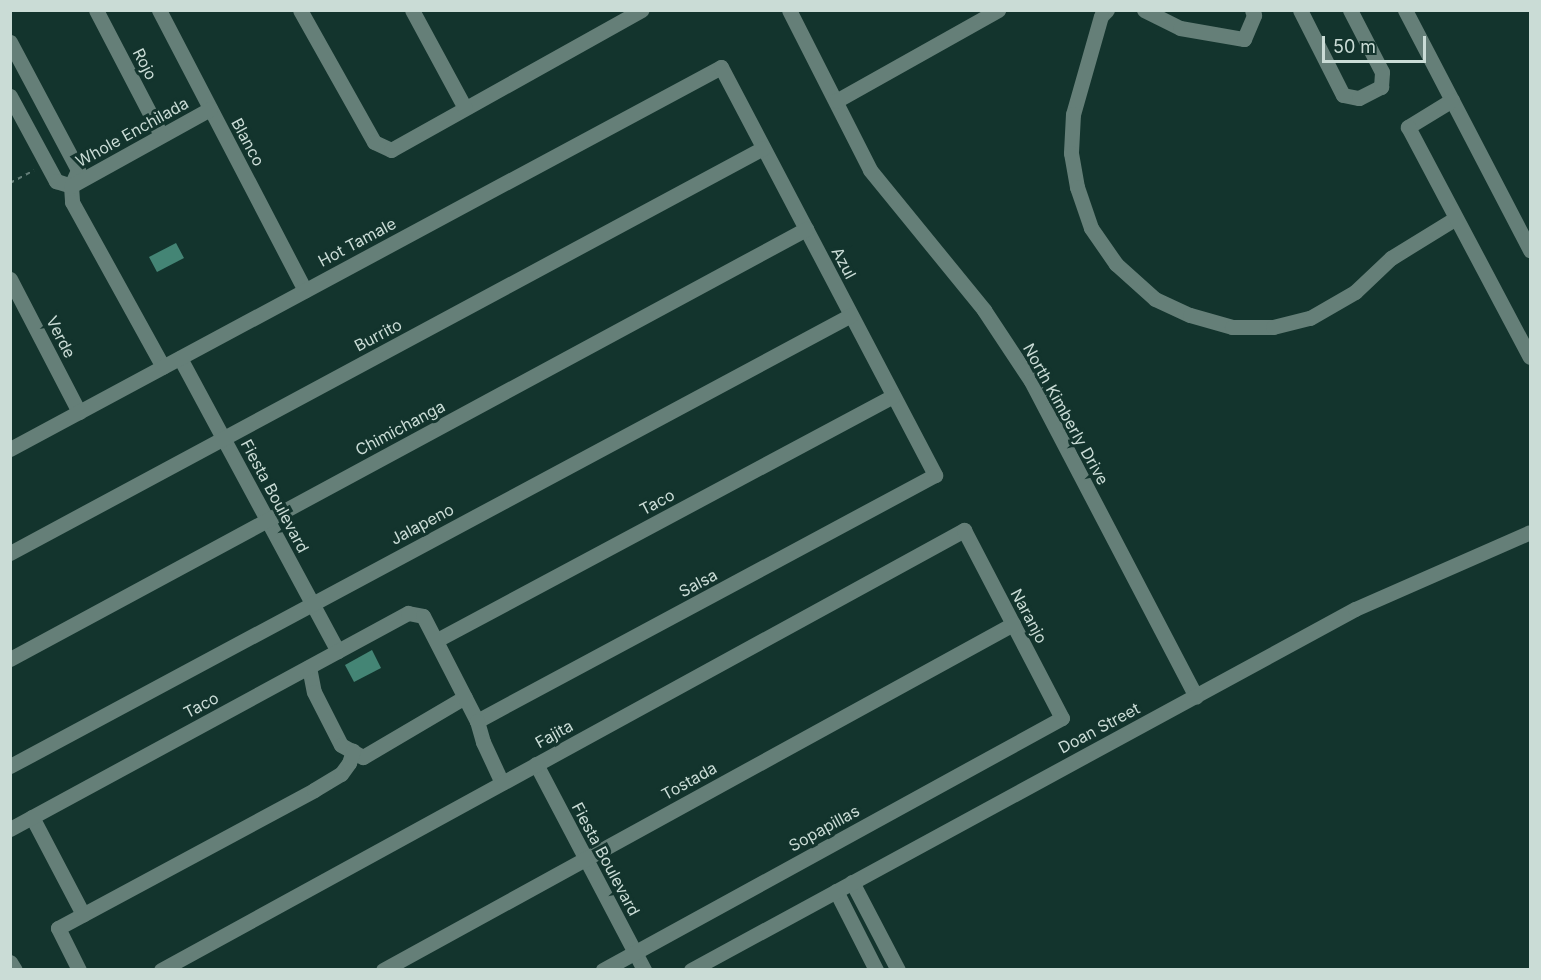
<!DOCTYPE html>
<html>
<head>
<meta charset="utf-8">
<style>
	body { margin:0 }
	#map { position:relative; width:1541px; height:980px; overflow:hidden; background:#13342d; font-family:Inter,sans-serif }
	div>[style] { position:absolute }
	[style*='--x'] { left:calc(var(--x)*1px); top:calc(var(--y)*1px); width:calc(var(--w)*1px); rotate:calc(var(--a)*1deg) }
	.water>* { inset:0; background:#448575 }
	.path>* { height:2px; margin-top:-1px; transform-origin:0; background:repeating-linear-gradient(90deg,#637d77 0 4.5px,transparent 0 9px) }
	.minor>* { height:15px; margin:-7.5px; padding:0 7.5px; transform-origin:7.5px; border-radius:7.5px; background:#657f78 }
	span { translate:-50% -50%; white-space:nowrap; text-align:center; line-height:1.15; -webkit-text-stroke:6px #13342d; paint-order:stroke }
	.street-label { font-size:16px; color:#cadcd6 }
	.frame { position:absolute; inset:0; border:12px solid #cadcd6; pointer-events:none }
	.scale { position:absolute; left:1322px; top:36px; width:104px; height:27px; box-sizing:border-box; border:3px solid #cadcd6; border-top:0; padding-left:8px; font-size:18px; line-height:21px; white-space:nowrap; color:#cadcd6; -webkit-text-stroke:4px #13342d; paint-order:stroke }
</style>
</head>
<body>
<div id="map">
	<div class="water">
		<div style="clip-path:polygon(176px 243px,184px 258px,157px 272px,149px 257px)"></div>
		<div style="clip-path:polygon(372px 650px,381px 668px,354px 682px,345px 665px)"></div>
	</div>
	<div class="path">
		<div style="--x:10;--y:183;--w:27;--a:-28"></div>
	</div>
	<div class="minor">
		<div style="--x:96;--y:10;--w:141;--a:62.5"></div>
		<div style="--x:159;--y:10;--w:316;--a:62.5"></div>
		<div style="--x:300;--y:10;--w:151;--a:60.7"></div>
		<div style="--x:374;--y:142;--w:19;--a:25"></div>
		<div style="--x:391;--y:150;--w:287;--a:-29.2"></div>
		<div style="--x:412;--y:10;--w:111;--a:61.6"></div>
		<div style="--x:789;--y:10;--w:179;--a:63.1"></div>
		<div style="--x:870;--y:170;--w:181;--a:50.8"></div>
		<div style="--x:984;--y:310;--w:85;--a:56.5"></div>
		<div style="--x:1031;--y:381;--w:356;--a:62.4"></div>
		<div style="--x:1107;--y:10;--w:8;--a:135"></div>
		<div style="--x:1101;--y:16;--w:102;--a:105.9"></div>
		<div style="--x:1073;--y:114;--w:39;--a:93"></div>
		<div style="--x:1071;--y:153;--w:35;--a:80"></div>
		<div style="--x:1077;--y:187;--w:43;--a:71.1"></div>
		<div style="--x:1091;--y:228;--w:44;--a:55.2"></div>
		<div style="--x:1116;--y:264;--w:52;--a:41.9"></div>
		<div style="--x:1155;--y:299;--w:38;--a:25"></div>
		<div style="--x:1190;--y:315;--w:44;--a:15.9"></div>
		<div style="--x:1232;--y:327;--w:41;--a:0"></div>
		<div style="--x:1273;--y:327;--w:38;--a:-14"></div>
		<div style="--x:1310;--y:318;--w:52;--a:-30"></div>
		<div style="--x:1355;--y:292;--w:50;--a:-43.4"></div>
		<div style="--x:1391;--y:258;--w:76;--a:-31.6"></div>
		<div style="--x:1144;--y:10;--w:40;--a:26.6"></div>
		<div style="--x:1180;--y:28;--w:65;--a:9.8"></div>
		<div style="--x:1244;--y:39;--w:26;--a:-67"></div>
		<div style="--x:1254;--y:15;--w:5;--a:-112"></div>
		<div style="--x:1300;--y:10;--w:95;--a:63.2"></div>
		<div style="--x:1343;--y:95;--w:16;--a:11"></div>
		<div style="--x:1359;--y:98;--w:25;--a:-27"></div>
		<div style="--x:1381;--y:87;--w:15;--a:-86"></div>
		<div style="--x:1382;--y:72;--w:70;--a:-117.3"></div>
		<div style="--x:1405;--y:10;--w:271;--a:62.5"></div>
		<div style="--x:10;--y:42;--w:145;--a:62"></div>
		<div style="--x:78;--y:170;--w:17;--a:114"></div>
		<div style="--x:71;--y:186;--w:16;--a:86"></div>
		<div style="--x:72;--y:202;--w:188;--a:61.1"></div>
		<div style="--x:10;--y:96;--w:97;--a:61.6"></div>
		<div style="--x:56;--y:181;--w:16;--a:18"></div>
		<div style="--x:1452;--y:100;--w:52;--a:148.5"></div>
		<div style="--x:1408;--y:127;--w:260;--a:62.1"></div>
		<div style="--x:836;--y:101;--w:186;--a:-29.3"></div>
		<div style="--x:71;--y:186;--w:159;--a:-29"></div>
		<div style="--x:10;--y:279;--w:150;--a:62.6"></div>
		<div style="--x:180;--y:358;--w:333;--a:61.7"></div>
		<div style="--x:10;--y:449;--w:807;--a:-28.25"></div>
		<div style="--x:721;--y:67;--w:461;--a:62.3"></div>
		<div style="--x:935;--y:475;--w:520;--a:151.76"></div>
		<div style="--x:10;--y:553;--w:855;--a:-28.27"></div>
		<div style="--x:437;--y:640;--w:517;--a:-28.15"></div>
		<div style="--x:10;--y:659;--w:905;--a:-28.38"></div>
		<div style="--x:309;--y:667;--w:25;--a:79"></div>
		<div style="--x:314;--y:692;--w:59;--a:63"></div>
		<div style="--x:341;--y:745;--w:25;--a:29"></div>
		<div style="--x:363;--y:757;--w:118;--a:-30.5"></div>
		<div style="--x:536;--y:764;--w:233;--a:62.3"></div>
		<div style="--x:10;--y:766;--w:954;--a:-28.2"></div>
		<div style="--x:32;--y:817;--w:110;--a:62.3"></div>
		<div style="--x:10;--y:829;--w:453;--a:-28.5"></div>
		<div style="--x:408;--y:613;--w:15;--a:11"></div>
		<div style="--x:423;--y:616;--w:118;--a:62.8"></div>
		<div style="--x:477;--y:721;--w:22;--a:74"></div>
		<div style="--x:483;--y:742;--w:45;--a:65.1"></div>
		<div style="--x:852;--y:882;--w:99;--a:62.4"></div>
		<div style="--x:836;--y:891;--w:89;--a:63.1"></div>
		<div style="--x:10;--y:962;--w:9;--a:58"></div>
		<div style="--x:79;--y:970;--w:47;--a:-116.6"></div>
		<div style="--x:58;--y:928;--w:291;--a:-28.3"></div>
		<div style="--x:314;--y:790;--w:31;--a:-31"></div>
		<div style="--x:341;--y:774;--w:14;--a:-54"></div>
		<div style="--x:349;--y:763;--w:13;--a:-72"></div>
		<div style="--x:161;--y:970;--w:916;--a:-28.72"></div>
		<div style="--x:964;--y:530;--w:212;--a:62.5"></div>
		<div style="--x:1062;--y:718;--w:524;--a:151.23"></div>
		<div style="--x:383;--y:970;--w:719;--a:-28.78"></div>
		<div style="--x:691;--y:970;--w:756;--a:-28.53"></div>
		<div style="--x:1355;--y:609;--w:191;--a:-23.7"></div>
	</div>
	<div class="street-label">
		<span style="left:145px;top:64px;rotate:63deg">Rojo</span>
		<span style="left:132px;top:132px;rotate:-29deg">Whole Enchilada</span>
		<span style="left:248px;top:142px;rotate:62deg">Blanco</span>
		<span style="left:357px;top:242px;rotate:-28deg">Hot Tamale</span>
		<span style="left:844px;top:263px;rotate:62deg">Azul</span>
		<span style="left:378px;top:335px;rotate:-28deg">Burrito</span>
		<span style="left:61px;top:337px;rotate:63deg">Verde</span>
		<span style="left:1066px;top:414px;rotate:61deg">North Kimberly Drive</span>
		<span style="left:400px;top:428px;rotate:-28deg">Chimichanga</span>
		<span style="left:275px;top:496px;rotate:62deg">Fiesta Boulevard</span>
		<span style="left:657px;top:502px;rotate:-28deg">Taco</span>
		<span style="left:422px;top:524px;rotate:-28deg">Jalapeno</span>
		<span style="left:698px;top:583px;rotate:-28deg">Salsa</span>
		<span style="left:1029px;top:616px;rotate:62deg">Naranjo</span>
		<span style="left:201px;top:705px;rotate:-28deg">Taco</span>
		<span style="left:1099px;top:728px;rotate:-28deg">Doan Street</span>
		<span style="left:554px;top:734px;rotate:-29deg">Fajita</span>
		<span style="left:689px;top:781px;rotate:-29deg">Tostada</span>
		<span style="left:824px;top:828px;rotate:-29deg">Sopapillas</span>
		<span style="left:606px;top:859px;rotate:62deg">Fiesta Boulevard</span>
	</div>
	<div class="frame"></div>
	<div class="scale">50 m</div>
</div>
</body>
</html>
